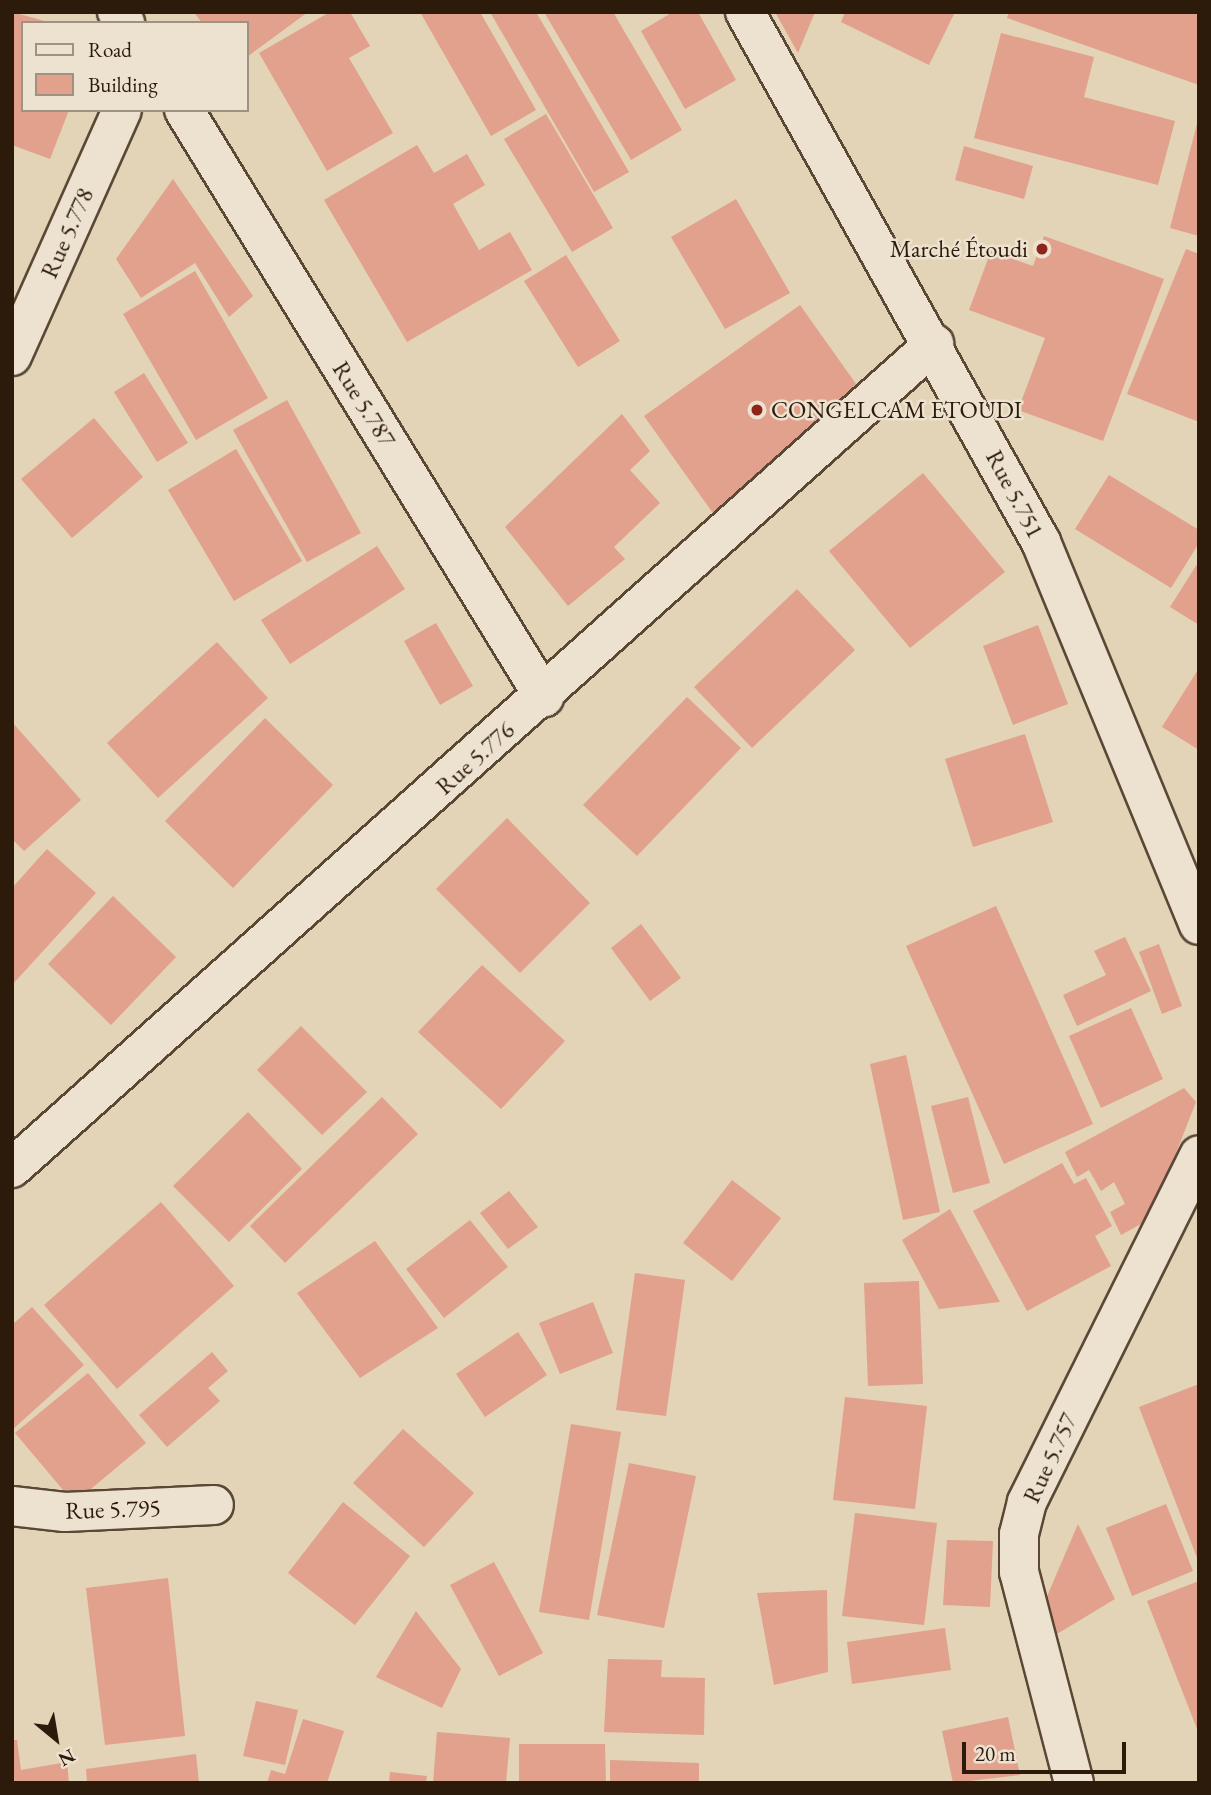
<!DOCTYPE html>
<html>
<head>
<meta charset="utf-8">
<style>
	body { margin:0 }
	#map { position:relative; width:1211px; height:1795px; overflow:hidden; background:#e3d3b7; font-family:"EB Garamond",serif }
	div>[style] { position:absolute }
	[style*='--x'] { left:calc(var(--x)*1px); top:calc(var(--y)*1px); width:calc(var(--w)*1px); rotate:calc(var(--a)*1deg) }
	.building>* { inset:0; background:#e1a18c }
	.roads { filter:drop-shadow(2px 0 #5a4835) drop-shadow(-2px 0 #5a4835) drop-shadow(0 2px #5a4835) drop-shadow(0 -2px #5a4835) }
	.street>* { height:38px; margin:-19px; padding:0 19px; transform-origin:19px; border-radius:19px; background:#ede2d0 }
	.dots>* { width:19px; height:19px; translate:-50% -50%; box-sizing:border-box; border:4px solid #ede2d0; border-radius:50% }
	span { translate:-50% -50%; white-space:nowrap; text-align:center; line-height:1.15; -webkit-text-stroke:5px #ede2d0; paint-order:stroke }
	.street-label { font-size:24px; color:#2c1a0a }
	.poi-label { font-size:24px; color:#2c1a0a }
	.right { translate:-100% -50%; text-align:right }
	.left { translate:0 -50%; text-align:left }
	.frame { position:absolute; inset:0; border:14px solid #2c1a0a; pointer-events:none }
	.legend { position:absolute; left:21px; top:21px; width:228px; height:91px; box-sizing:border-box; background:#ede2d0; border:2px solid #a09281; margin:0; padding:9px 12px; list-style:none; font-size:21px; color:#2c1a0a }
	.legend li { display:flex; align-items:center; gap:14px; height:35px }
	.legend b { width:35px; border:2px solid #a09281 }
	.north { position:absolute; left:21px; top:1704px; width:70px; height:70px; -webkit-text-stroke:5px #ede2d0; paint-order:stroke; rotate:150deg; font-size:19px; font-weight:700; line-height:28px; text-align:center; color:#2c1a0a }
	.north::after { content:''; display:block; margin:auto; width:24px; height:32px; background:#2c1a0a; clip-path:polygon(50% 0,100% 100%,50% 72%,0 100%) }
	.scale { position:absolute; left:962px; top:1742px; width:164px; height:32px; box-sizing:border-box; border:4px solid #2c1a0a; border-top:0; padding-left:9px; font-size:21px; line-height:24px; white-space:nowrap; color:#2c1a0a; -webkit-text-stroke:5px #ede2d0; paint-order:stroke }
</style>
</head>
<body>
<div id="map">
	<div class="building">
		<div style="clip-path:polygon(12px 12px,48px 22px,23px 23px,23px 110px,69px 110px,50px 159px,12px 145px)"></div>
		<div style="clip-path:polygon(194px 12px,308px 12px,247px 57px,247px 23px,202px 23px)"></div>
		<div style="clip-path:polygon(330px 12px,350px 12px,370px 46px,349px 58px,393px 133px,327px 171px,259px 53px)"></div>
		<div style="clip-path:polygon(420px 12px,480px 12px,536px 110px,491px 136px)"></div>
		<div style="clip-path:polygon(490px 12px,536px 12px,629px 172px,594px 192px)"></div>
		<div style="clip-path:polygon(544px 12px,613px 12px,682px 130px,631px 160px)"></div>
		<div style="clip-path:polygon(673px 12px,698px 12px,736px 80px,685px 109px,641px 31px)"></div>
		<div style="clip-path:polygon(775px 12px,815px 12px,798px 53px)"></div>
		<div style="clip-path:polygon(845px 12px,955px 12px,929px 65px,841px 22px)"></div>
		<div style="clip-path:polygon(1009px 12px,1199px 12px,1199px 85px,1007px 18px)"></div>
		<div style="clip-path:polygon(1001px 33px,1094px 57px,1084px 97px,1175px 121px,1158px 185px,974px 138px)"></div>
		<div style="clip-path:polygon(546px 114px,613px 228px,572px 252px,504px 139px)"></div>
		<div style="clip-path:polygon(1198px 120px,1199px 120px,1199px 236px,1170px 228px)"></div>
		<div style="clip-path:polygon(417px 145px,434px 173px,467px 154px,485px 185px,453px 204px,479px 250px,510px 232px,532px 270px,407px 342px,324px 200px)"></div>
		<div style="clip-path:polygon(964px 146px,1033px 166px,1024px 199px,955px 180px)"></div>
		<div style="clip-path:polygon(173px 179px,253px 296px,229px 317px,195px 263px,141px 298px,116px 259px)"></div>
		<div style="clip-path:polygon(736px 199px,790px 293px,725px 329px,671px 237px)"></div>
		<div style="clip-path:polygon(1044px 236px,1164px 279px,1103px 441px,1018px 410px,1045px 338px,969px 310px,991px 251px,1033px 266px)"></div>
		<div style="clip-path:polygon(1186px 249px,1199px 254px,1199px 422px,1127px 394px)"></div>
		<div style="clip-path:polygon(566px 255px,620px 341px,578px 367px,524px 281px)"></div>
		<div style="clip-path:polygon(195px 271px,268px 398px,196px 440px,123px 314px)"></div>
		<div style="clip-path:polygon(800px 305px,871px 405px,715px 516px,644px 416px)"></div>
		<div style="clip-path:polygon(144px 373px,188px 443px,157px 462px,114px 392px)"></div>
		<div style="clip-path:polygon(287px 400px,361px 533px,307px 562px,233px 430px)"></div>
		<div style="clip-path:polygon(622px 414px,650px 451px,630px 470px,660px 503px,614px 547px,625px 559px,568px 606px,505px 527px)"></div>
		<div style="clip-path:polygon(94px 418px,143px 477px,72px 538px,21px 479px)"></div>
		<div style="clip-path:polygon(236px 449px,302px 561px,234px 601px,168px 490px)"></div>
		<div style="clip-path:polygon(923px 473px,1005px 572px,910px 648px,829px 551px)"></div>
		<div style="clip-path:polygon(1109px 475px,1199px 530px,1199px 543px,1171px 588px,1075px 529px)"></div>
		<div style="clip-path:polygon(377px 546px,405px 589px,290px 664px,261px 620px)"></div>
		<div style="clip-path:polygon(1199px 561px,1199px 625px,1170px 607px)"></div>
		<div style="clip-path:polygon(797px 589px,855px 650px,752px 748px,694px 687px)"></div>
		<div style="clip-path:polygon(436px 623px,473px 686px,440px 705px,404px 641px)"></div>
		<div style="clip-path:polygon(1038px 625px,1068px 704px,1013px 725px,983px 646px)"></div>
		<div style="clip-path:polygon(217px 642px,268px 698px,158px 798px,107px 743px)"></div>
		<div style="clip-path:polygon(1199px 668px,1199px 750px,1162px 727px)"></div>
		<div style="clip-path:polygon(687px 697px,741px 748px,637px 856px,583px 805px)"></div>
		<div style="clip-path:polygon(265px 718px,333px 785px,233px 888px,165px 821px)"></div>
		<div style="clip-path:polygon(12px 722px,81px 800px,24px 851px,12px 839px)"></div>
		<div style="clip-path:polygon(1025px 734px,1053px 822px,973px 847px,945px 759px)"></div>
		<div style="clip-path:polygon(507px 818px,590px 903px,520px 973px,436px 889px)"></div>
		<div style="clip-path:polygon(47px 849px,96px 893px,12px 985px,12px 888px)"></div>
		<div style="clip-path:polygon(113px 896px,176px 957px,111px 1025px,48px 964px)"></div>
		<div style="clip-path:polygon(996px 906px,1093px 1124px,1004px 1164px,906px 946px)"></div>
		<div style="clip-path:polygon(641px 924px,681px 978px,650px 1001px,611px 948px)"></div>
		<div style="clip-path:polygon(1125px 937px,1151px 991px,1077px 1026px,1063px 995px,1106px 975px,1094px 951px)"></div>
		<div style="clip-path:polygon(1159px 944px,1182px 1006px,1162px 1014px,1139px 952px)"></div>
		<div style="clip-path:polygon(482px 965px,565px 1041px,501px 1109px,418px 1032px)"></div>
		<div style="clip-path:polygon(1131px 1008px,1163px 1079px,1101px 1108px,1069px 1036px)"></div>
		<div style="clip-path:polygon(301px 1026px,367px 1092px,322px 1135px,257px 1070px)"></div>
		<div style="clip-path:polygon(906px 1055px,940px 1212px,903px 1220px,870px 1064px)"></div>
		<div style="clip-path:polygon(1184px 1088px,1196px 1102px,1150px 1219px,1121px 1235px,1110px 1212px,1125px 1204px,1114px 1182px,1101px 1191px,1089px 1170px,1077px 1177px,1065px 1152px)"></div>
		<div style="clip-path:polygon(382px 1097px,418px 1134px,285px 1263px,250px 1226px)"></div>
		<div style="clip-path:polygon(968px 1097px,990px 1183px,953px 1193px,931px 1106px)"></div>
		<div style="clip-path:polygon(248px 1112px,302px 1169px,229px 1242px,173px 1186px)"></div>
		<div style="clip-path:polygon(1062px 1163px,1074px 1184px,1086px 1178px,1112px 1226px,1095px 1236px,1111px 1266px,1027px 1311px,973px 1211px)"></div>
		<div style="clip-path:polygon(732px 1180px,781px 1218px,732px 1281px,683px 1243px)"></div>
		<div style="clip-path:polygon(509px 1191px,538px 1227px,508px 1249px,480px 1213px)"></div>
		<div style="clip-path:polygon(161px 1202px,234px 1286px,117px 1389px,44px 1305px)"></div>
		<div style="clip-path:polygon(950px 1209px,1000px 1302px,939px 1309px,902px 1240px)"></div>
		<div style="clip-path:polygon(470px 1220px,508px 1267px,444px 1318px,406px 1269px)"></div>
		<div style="clip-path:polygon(375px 1241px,438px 1328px,360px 1378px,297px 1293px)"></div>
		<div style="clip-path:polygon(635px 1273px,685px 1280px,666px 1416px,616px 1410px)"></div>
		<div style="clip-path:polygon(919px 1281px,923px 1384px,868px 1386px,864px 1283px)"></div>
		<div style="clip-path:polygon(593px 1302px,613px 1353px,560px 1374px,539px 1323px)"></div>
		<div style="clip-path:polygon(32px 1307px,84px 1365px,12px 1430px,12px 1325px)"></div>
		<div style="clip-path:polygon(518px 1332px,547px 1375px,485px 1417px,456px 1374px)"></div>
		<div style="clip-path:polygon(212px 1352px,228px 1371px,208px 1388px,220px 1401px,167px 1447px,139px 1415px)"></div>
		<div style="clip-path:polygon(88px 1373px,146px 1443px,74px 1503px,15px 1433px)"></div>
		<div style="clip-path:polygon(1199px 1384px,1199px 1563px,1139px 1407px)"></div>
		<div style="clip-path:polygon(845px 1397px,927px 1406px,915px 1509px,833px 1500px)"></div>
		<div style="clip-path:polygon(571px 1424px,621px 1432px,589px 1620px,539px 1612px)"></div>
		<div style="clip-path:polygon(403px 1429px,474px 1493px,424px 1547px,353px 1483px)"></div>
		<div style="clip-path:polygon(629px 1463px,696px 1476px,664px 1628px,597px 1615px)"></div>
		<div style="clip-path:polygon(343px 1502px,410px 1556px,355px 1625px,288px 1573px)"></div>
		<div style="clip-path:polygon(1166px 1504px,1193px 1571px,1132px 1596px,1106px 1528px)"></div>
		<div style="clip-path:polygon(855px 1513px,937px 1523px,924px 1625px,842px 1616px)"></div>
		<div style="clip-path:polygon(1078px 1524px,1115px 1599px,1047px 1640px,1039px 1615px)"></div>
		<div style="clip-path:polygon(947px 1540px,993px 1541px,990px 1607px,943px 1605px)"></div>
		<div style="clip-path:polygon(494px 1562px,543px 1653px,499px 1676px,450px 1585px)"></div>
		<div style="clip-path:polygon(168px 1578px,185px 1736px,105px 1745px,86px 1588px)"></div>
		<div style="clip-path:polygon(1199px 1581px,1199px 1734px,1147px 1601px)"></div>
		<div style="clip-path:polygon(827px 1590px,828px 1672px,774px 1685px,757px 1593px)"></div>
		<div style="clip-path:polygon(416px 1611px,461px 1669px,442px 1708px,376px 1677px)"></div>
		<div style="clip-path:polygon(945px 1628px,951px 1670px,852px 1684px,847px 1642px)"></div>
		<div style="clip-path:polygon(608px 1659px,662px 1660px,661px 1677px,705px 1678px,704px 1735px,604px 1732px)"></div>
		<div style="clip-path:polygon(256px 1701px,298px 1710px,285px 1765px,243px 1756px)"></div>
		<div style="clip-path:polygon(1008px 1717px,1020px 1775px,953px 1783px,942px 1731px)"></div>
		<div style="clip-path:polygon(303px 1719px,344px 1731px,327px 1783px,267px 1783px,271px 1770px,285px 1774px)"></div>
		<div style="clip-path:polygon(437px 1732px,510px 1738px,506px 1783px,433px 1783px)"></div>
		<div style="clip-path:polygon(12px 1740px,17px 1740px,21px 1770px,67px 1762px,69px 1783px,12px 1783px)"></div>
		<div style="clip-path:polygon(519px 1744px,605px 1744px,606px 1783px,519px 1783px)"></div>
		<div style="clip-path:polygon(196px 1754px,199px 1783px,87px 1783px,86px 1769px)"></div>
		<div style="clip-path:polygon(610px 1760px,699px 1763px,699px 1783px,610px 1783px)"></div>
		<div style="clip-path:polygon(390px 1772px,427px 1776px,426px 1783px,389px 1783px)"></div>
	</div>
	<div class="roads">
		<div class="street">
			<div style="--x:117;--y:12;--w:14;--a:54"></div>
			<div style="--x:745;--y:12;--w:607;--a:60.82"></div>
			<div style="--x:1041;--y:542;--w:414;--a:67.6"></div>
			<div style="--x:184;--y:110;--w:689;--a:58.48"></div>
			<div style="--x:12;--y:356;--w:269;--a:-65.9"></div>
			<div style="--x:12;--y:1168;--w:1237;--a:-41.79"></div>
			<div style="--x:12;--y:1506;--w:53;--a:6.5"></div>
			<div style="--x:65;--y:1512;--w:149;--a:-2.7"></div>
			<div style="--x:1074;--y:1783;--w:218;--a:-104.6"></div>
			<div style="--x:1019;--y:1572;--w:38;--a:-90"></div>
			<div style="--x:1019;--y:1534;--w:33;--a:-76"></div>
			<div style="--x:1027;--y:1502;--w:387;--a:-63.6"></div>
		</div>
	</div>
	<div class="dots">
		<div style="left:1042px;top:249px;background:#8f2418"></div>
		<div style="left:757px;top:410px;background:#8f2418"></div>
	</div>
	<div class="street-label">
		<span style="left:67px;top:233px;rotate:-66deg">Rue 5.778</span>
		<span style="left:364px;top:404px;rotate:58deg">Rue 5.787</span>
		<span style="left:1015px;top:494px;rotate:62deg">Rue 5.751</span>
		<span style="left:475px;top:758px;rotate:-42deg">Rue 5.776</span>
		<span style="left:1050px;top:1458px;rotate:-65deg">Rue 5.757</span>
		<span style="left:113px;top:1509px;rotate:-2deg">Rue 5.795</span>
	</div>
	<div class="poi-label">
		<span class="right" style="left:1028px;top:249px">Marché Étoudi</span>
		<span class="left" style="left:771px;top:410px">CONGELCAM ETOUDI</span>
	</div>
	<div class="frame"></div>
	<ul class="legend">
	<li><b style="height:9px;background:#ede2d0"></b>Road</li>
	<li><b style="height:19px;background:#e1a18c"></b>Building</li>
	</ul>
	<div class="north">N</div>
	<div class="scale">20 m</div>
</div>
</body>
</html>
